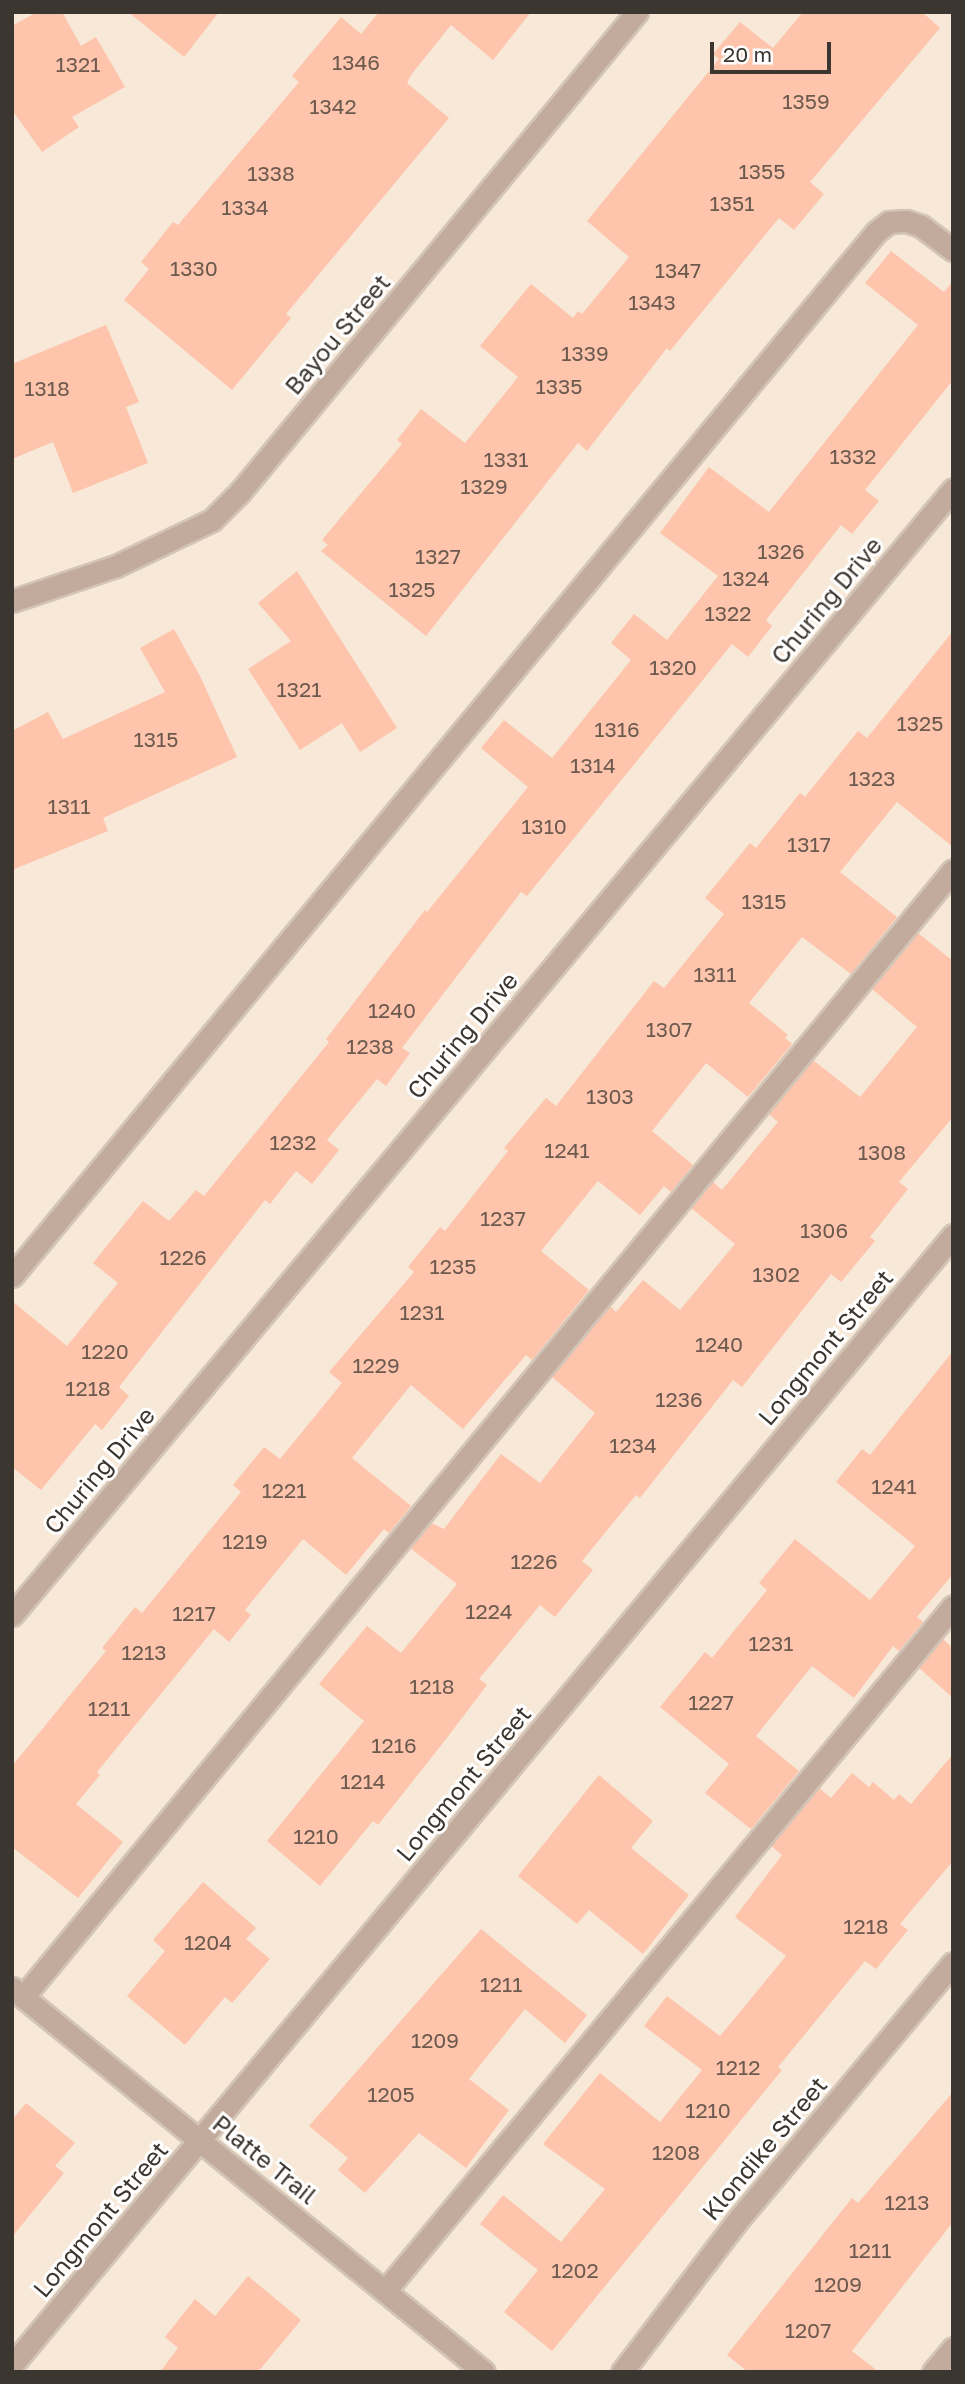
<!DOCTYPE html>
<html>
<head>
<meta charset="utf-8">
<style>
	body { margin:0 }
	#map { position:relative; width:965px; height:2384px; overflow:hidden; background:#f7e8d8; font-family:"Golos Text",sans-serif }
	div>[style] { position:absolute }
	[style*='--x'] { left:calc(var(--x)*1px); top:calc(var(--y)*1px); width:calc(var(--w)*1px); rotate:calc(var(--a)*1deg) }
	.building>* { inset:0; background:#fec4ac }
	.roads { filter:drop-shadow(2px 0 #d2c4b6) drop-shadow(-2px 0 #d2c4b6) drop-shadow(0 2px #d2c4b6) drop-shadow(0 -2px #d2c4b6) }
	.lane>* { height:21px; margin:-10.5px; padding:0 10.5px; transform-origin:10.5px; border-radius:10.5px; background:#c2ab9d }
	.street>* { height:21px; margin:-10.5px; padding:0 10.5px; transform-origin:10.5px; border-radius:10.5px; background:#c2ab9d }
	span { translate:-50% -50%; white-space:nowrap; text-align:center; line-height:1.15; -webkit-text-stroke:6px #fff; paint-order:stroke }
	.number-label { font-size:21px; color:#6c5a4f }
	.number-label span { -webkit-text-stroke-width:0 }
	.street-label { font-size:24px; color:#3c3630 }
	.frame { position:absolute; inset:0; border:14px solid #3c3630; pointer-events:none }
	.scale { position:absolute; left:710px; top:42px; width:121px; height:32px; box-sizing:border-box; border:4px solid #3c3630; border-top:0; padding-left:9px; font-size:21px; line-height:24px; white-space:nowrap; color:#3c3630; -webkit-text-stroke:5px #fff; paint-order:stroke }
</style>
</head>
<body>
<div id="map">
	<div class="building">
		<div style="clip-path:polygon(37px 12px,62px 12px,81px 46px,96px 37px,125px 87px,72px 117px,79px 127px,42px 152px,12px 110px,12px 26px)"></div>
		<div style="clip-path:polygon(128px 12px,219px 12px,184px 57px)"></div>
		<div style="clip-path:polygon(379px 12px,531px 12px,493px 60px,451px 25px,411px 75px,407px 83px,449px 118px,286px 314px,291px 318px,232px 390px,124px 300px,149px 269px,141px 262px,173px 222px,178px 225px,299px 82px,292px 76px,341px 17px,361px 34px)"></div>
		<div style="clip-path:polygon(803px 12px,922px 12px,940px 28px,810px 182px,824px 194px,794px 230px,779px 218px,670px 351px,667px 348px,587px 451px,578px 443px,426px 636px,321px 551px,328px 545px,322px 540px,402px 444px,397px 440px,421px 409px,465px 443px,518px 377px,480px 346px,531px 284px,573px 318px,578px 311px,582px 314px,629px 257px,587px 221px,719px 59px,713px 54px,740px 22px,773px 48px)"></div>
		<div style="clip-path:polygon(891px 251px,944px 292px,953px 281px,953px 380px,865px 490px,879px 501px,852px 534px,841px 525px,766px 620px,772px 626px,748px 657px,732px 644px,527px 896px,521px 892px,402px 1048px,410px 1053px,386px 1086px,377px 1079px,327px 1140px,339px 1150px,312px 1184px,296px 1171px,270px 1204px,265px 1200px,119px 1387px,129px 1396px,102px 1430px,95px 1424px,41px 1490px,12px 1467px,12px 1301px,67px 1346px,118px 1283px,93px 1263px,143px 1201px,169px 1221px,196px 1190px,204px 1196px,329px 1042px,326px 1039px,425px 910px,427px 912px,528px 787px,481px 748px,504px 720px,552px 758px,631px 660px,611px 643px,634px 614px,667px 640px,718px 576px,660px 533px,709px 467px,769px 512px,918px 325px,865px 283px)"></div>
		<div style="clip-path:polygon(106px 325px,139px 402px,126px 407px,148px 463px,73px 493px,53px 442px,12px 459px,12px 364px)"></div>
		<div style="clip-path:polygon(297px 571px,397px 728px,360px 752px,342px 723px,300px 750px,248px 669px,291px 641px,258px 603px)"></div>
		<div style="clip-path:polygon(174px 629px,200px 676px,237px 757px,103px 818px,108px 831px,12px 870px,12px 731px,48px 712px,63px 739px,165px 692px,140px 648px)"></div>
		<div style="clip-path:polygon(953px 631px,953px 847px,897px 802px,840px 872px,897px 917px,851px 974px,802px 937px,749px 1003px,788px 1035px,785px 1038px,792px 1044px,748px 1097px,706px 1063px,652px 1131px,693px 1165px,671px 1192px,664px 1186px,640px 1215px,598px 1181px,541px 1251px,589px 1290px,532px 1360px,526px 1355px,463px 1429px,411px 1385px,352px 1458px,411px 1506px,389px 1533px,384px 1529px,346px 1575px,303px 1539px,245px 1610px,251px 1615px,229px 1642px,214px 1629px,97px 1772px,100px 1775px,76px 1804px,123px 1842px,78px 1898px,12px 1847px,12px 1766px,106px 1651px,102px 1648px,135px 1607px,142px 1613px,241px 1492px,233px 1485px,264px 1447px,280px 1459px,342px 1383px,329px 1372px,414px 1272px,408px 1267px,440px 1227px,445px 1231px,508px 1151px,504px 1148px,546px 1098px,556px 1106px,654px 981px,664px 988px,724px 914px,705px 898px,750px 843px,756px 848px,800px 793px,805px 797px,858px 731px,867px 738px)"></div>
		<div style="clip-path:polygon(918px 933px,953px 961px,953px 1117px,899px 1182px,908px 1189px,870px 1237px,875px 1241px,841px 1282px,831px 1274px,742px 1387px,733px 1380px,640px 1498px,636px 1495px,582px 1561px,593px 1570px,555px 1617px,540px 1605px,479px 1679px,487px 1685px,443px 1743px,378px 1825px,373px 1821px,320px 1886px,267px 1841px,364px 1721px,319px 1684px,367px 1626px,401px 1653px,457px 1584px,410px 1548px,431px 1523px,444px 1529px,501px 1454px,540px 1483px,595px 1413px,552px 1377px,610px 1306px,616px 1312px,643px 1280px,680px 1310px,735px 1244px,691px 1208px,713px 1182px,722px 1190px,778px 1122px,769px 1114px,813px 1060px,860px 1097px,917px 1027px,872px 989px)"></div>
		<div style="clip-path:polygon(953px 1351px,953px 1574px,917px 1617px,923px 1622px,899px 1651px,893px 1646px,854px 1698px,812px 1666px,756px 1736px,799px 1771px,751px 1829px,705px 1793px,729px 1764px,660px 1707px,705px 1652px,712px 1658px,767px 1590px,759px 1583px,795px 1539px,870px 1600px,915px 1546px,836px 1482px,862px 1449px,870px 1455px)"></div>
		<div style="clip-path:polygon(943px 1639px,953px 1648px,953px 1698px,919px 1668px)"></div>
		<div style="clip-path:polygon(953px 1754px,953px 1861px,900px 1924px,908px 1930px,876px 1969px,865px 1961px,778px 2067px,782px 2070px,552px 2351px,504px 2312px,538px 2270px,480px 2224px,503px 2195px,561px 2242px,605px 2189px,543px 2144px,600px 2073px,660px 2122px,702px 2070px,644px 2026px,667px 1996px,720px 2036px,786px 1956px,735px 1917px,782px 1855px,771px 1846px,819px 1788px,831px 1798px,852px 1773px,869px 1787px,873px 1782px,894px 1800px,899px 1794px,911px 1804px)"></div>
		<div style="clip-path:polygon(599px 1775px,653px 1821px,631px 1848px,689px 1895px,643px 1954px,589px 1910px,577px 1924px,518px 1876px)"></div>
		<div style="clip-path:polygon(203px 1882px,256px 1928px,246px 1939px,270px 1959px,232px 2003px,225px 1997px,185px 2045px,127px 1996px,165px 1951px,153px 1940px)"></div>
		<div style="clip-path:polygon(481px 1929px,587px 2015px,565px 2043px,525px 2009px,469px 2079px,509px 2110px,466px 2168px,419px 2133px,365px 2193px,338px 2170px,348px 2158px,309px 2126px)"></div>
		<div style="clip-path:polygon(953px 2092px,953px 2222px,852px 2351px,879px 2372px,748px 2372px,727px 2355px,852px 2198px,858px 2203px)"></div>
		<div style="clip-path:polygon(26px 2103px,75px 2143px,55px 2166px,64px 2173px,12px 2237px,12px 2120px)"></div>
		<div style="clip-path:polygon(248px 2276px,301px 2320px,258px 2372px,160px 2372px,178px 2348px,165px 2337px,195px 2299px,215px 2316px)"></div>
	</div>
	<div class="roads">
		<div class="lane">
			<div style="--x:12;--y:1276;--w:1355;--a:-50.39"></div>
			<div style="--x:876;--y:232;--w:16;--a:-38"></div>
			<div style="--x:889;--y:222;--w:17;--a:-3"></div>
			<div style="--x:906;--y:221;--w:16;--a:18"></div>
			<div style="--x:921;--y:226;--w:40;--a:37"></div>
			<div style="--x:23;--y:1997;--w:1461;--a:-50.47"></div>
			<div style="--x:385;--y:2291;--w:890;--a:-50.33"></div>
			<div style="--x:933;--y:2372;--w:31;--a:-50"></div>
		</div>
		<div class="street">
			<div style="--x:12;--y:601;--w:110;--a:-18.6"></div>
			<div style="--x:116;--y:566;--w:106;--a:-25.6"></div>
			<div style="--x:212;--y:520;--w:40;--a:-45"></div>
			<div style="--x:240;--y:492;--w:623;--a:-50.41"></div>
			<div style="--x:12;--y:1615;--w:1467;--a:-50.11"></div>
			<div style="--x:12;--y:1988;--w:608;--a:39.13"></div>
			<div style="--x:12;--y:2365;--w:1471;--a:-50.21"></div>
			<div style="--x:622;--y:2372;--w:190;--a:-52.7"></div>
			<div style="--x:737;--y:2221;--w:336;--a:-50.1"></div>
		</div>
	</div>
	<div class="number-label">
		<span style="left:356px;top:62px">1346</span>
		<span style="left:78px;top:64px">1321</span>
		<span style="left:806px;top:101px">1359</span>
		<span style="left:333px;top:106px">1342</span>
		<span style="left:762px;top:171px">1355</span>
		<span style="left:271px;top:173px">1338</span>
		<span style="left:732px;top:203px">1351</span>
		<span style="left:245px;top:207px">1334</span>
		<span style="left:194px;top:268px">1330</span>
		<span style="left:678px;top:270px">1347</span>
		<span style="left:652px;top:302px">1343</span>
		<span style="left:585px;top:353px">1339</span>
		<span style="left:559px;top:386px">1335</span>
		<span style="left:47px;top:388px">1318</span>
		<span style="left:853px;top:456px">1332</span>
		<span style="left:506px;top:459px">1331</span>
		<span style="left:484px;top:486px">1329</span>
		<span style="left:781px;top:551px">1326</span>
		<span style="left:438px;top:556px">1327</span>
		<span style="left:746px;top:578px">1324</span>
		<span style="left:412px;top:589px">1325</span>
		<span style="left:728px;top:613px">1322</span>
		<span style="left:673px;top:667px">1320</span>
		<span style="left:299px;top:689px">1321</span>
		<span style="left:920px;top:723px">1325</span>
		<span style="left:617px;top:729px">1316</span>
		<span style="left:156px;top:739px">1315</span>
		<span style="left:593px;top:765px">1314</span>
		<span style="left:872px;top:778px">1323</span>
		<span style="left:69px;top:806px">1311</span>
		<span style="left:544px;top:826px">1310</span>
		<span style="left:809px;top:844px">1317</span>
		<span style="left:764px;top:901px">1315</span>
		<span style="left:715px;top:974px">1311</span>
		<span style="left:392px;top:1010px">1240</span>
		<span style="left:669px;top:1029px">1307</span>
		<span style="left:370px;top:1046px">1238</span>
		<span style="left:610px;top:1096px">1303</span>
		<span style="left:293px;top:1142px">1232</span>
		<span style="left:567px;top:1150px">1241</span>
		<span style="left:882px;top:1152px">1308</span>
		<span style="left:503px;top:1218px">1237</span>
		<span style="left:824px;top:1230px">1306</span>
		<span style="left:183px;top:1257px">1226</span>
		<span style="left:453px;top:1266px">1235</span>
		<span style="left:776px;top:1274px">1302</span>
		<span style="left:422px;top:1312px">1231</span>
		<span style="left:719px;top:1344px">1240</span>
		<span style="left:105px;top:1351px">1220</span>
		<span style="left:376px;top:1365px">1229</span>
		<span style="left:88px;top:1388px">1218</span>
		<span style="left:679px;top:1399px">1236</span>
		<span style="left:633px;top:1445px">1234</span>
		<span style="left:894px;top:1486px">1241</span>
		<span style="left:284px;top:1490px">1221</span>
		<span style="left:245px;top:1541px">1219</span>
		<span style="left:534px;top:1561px">1226</span>
		<span style="left:489px;top:1611px">1224</span>
		<span style="left:194px;top:1613px">1217</span>
		<span style="left:771px;top:1643px">1231</span>
		<span style="left:144px;top:1652px">1213</span>
		<span style="left:432px;top:1686px">1218</span>
		<span style="left:711px;top:1702px">1227</span>
		<span style="left:109px;top:1708px">1211</span>
		<span style="left:394px;top:1745px">1216</span>
		<span style="left:363px;top:1781px">1214</span>
		<span style="left:316px;top:1836px">1210</span>
		<span style="left:866px;top:1926px">1218</span>
		<span style="left:208px;top:1942px">1204</span>
		<span style="left:501px;top:1984px">1211</span>
		<span style="left:435px;top:2040px">1209</span>
		<span style="left:738px;top:2067px">1212</span>
		<span style="left:391px;top:2094px">1205</span>
		<span style="left:708px;top:2110px">1210</span>
		<span style="left:676px;top:2152px">1208</span>
		<span style="left:907px;top:2202px">1213</span>
		<span style="left:870px;top:2250px">1211</span>
		<span style="left:575px;top:2270px">1202</span>
		<span style="left:838px;top:2284px">1209</span>
		<span style="left:808px;top:2330px">1207</span>
	</div>
	<div class="street-label">
		<span style="left:337px;top:334px;rotate:-50deg">Bayou Street</span>
		<span style="left:826px;top:600px;rotate:-50deg">Churing Drive</span>
		<span style="left:462px;top:1035px;rotate:-50deg">Churing Drive</span>
		<span style="left:825px;top:1347px;rotate:-50deg">Longmont Street</span>
		<span style="left:99px;top:1470px;rotate:-50deg">Churing Drive</span>
		<span style="left:463px;top:1783px;rotate:-50deg">Longmont Street</span>
		<span style="left:764px;top:2148px;rotate:-50deg">Klondike Street</span>
		<span style="left:265px;top:2159px;rotate:39deg">Platte Trail</span>
		<span style="left:100px;top:2219px;rotate:-50deg">Longmont Street</span>
	</div>
	<div class="frame"></div>
	<div class="scale">20 m</div>
</div>
</body>
</html>
